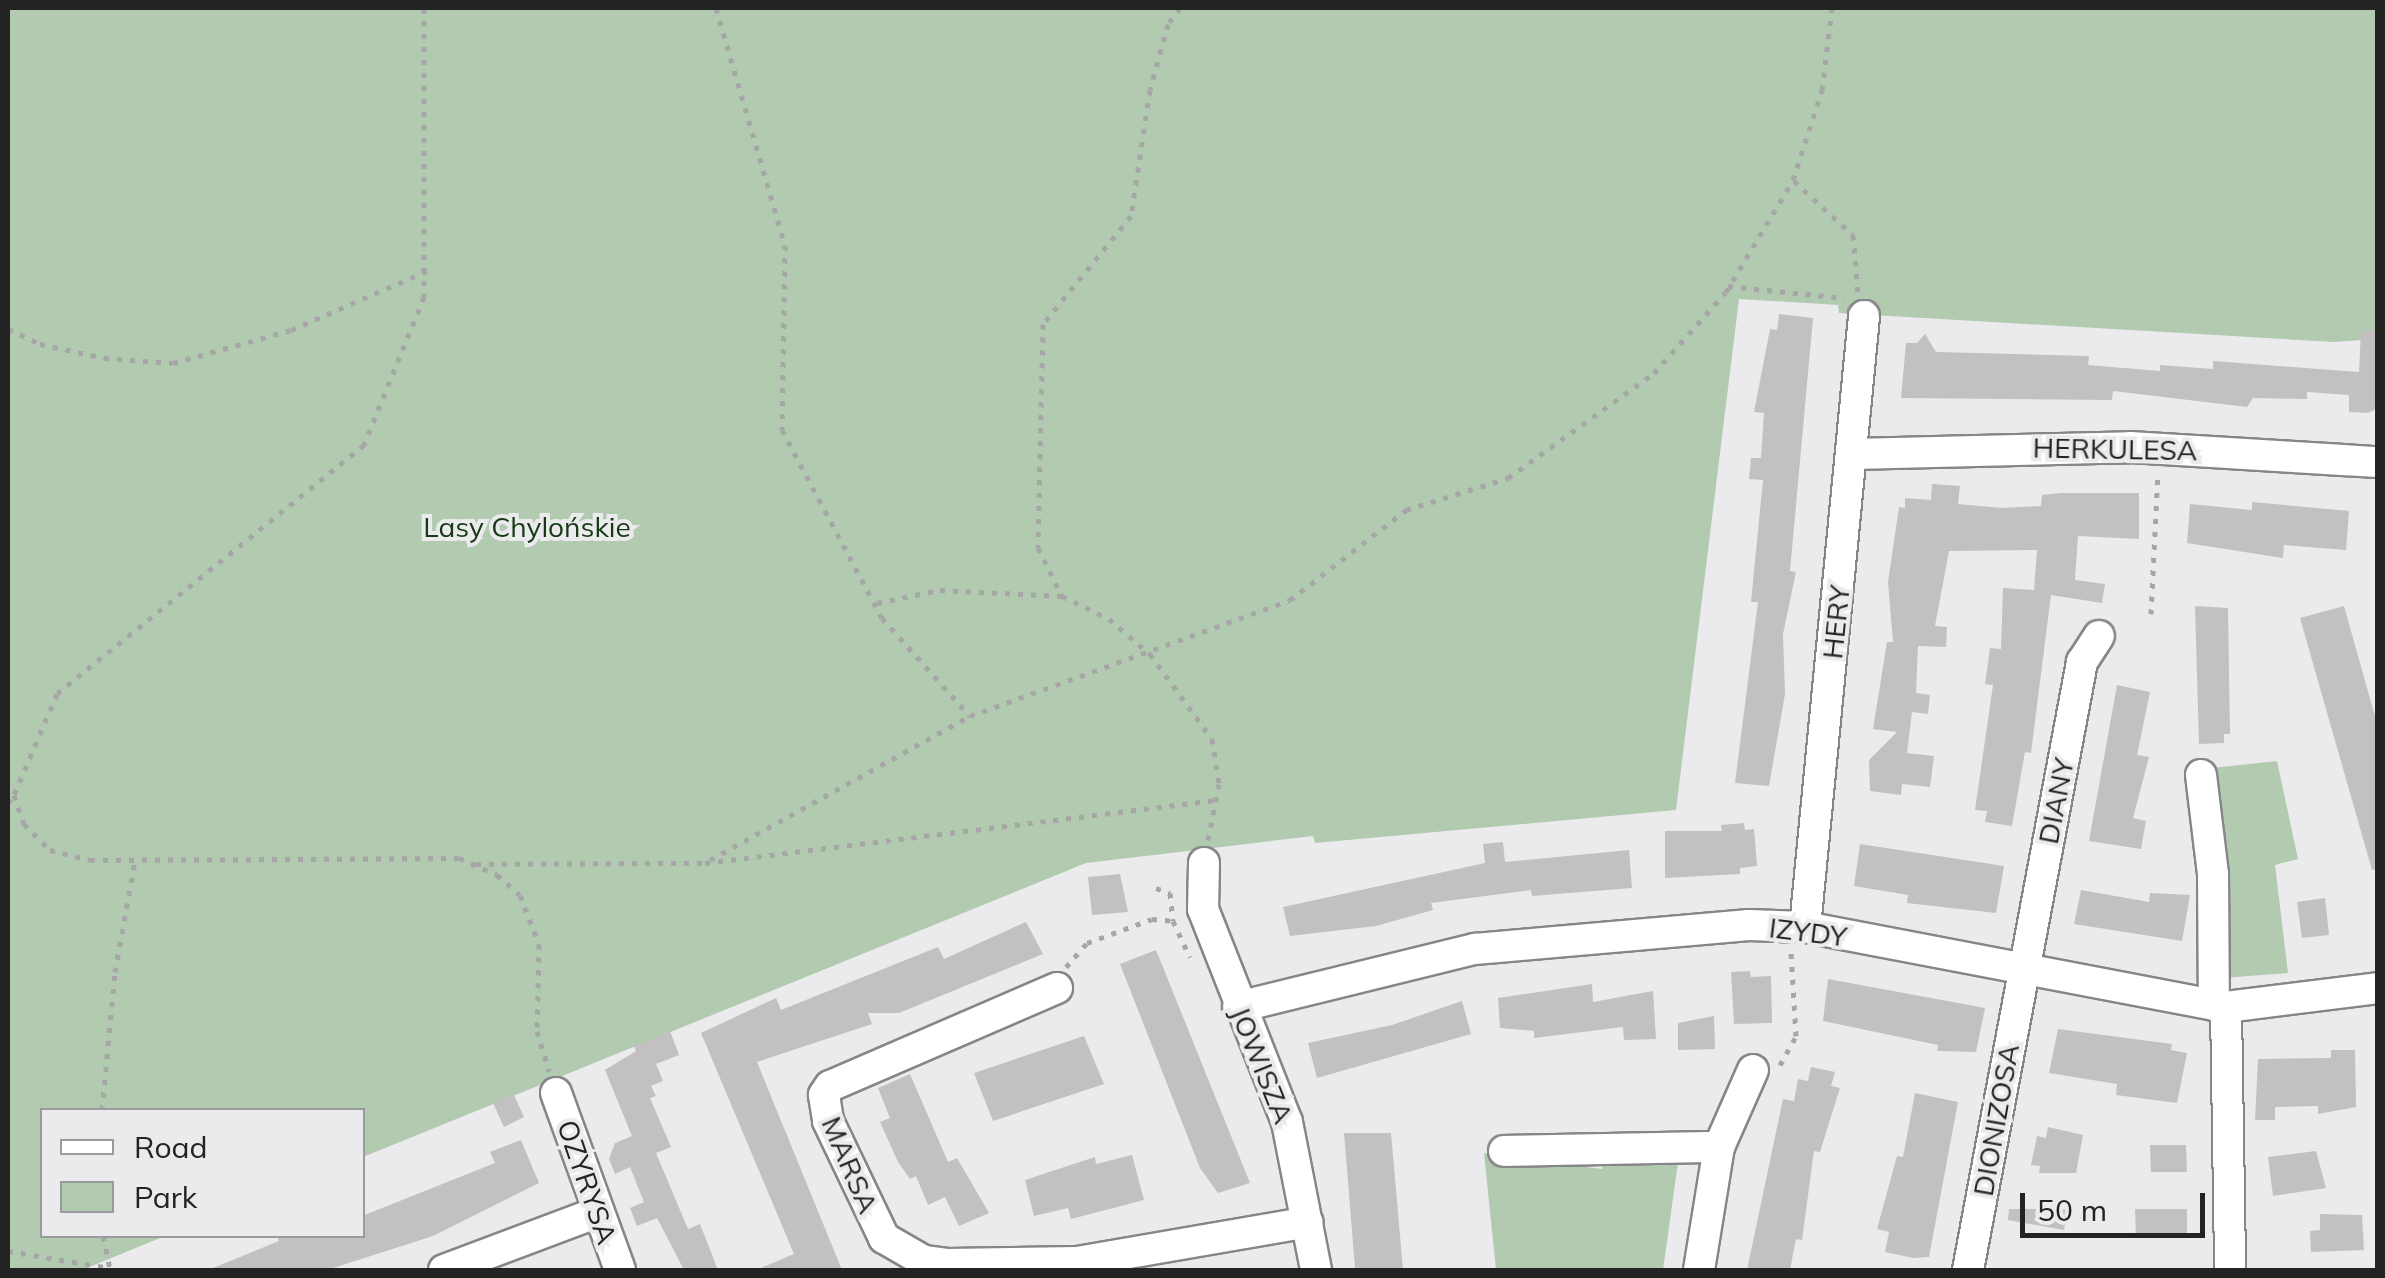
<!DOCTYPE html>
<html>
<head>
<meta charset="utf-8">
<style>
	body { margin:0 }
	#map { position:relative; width:2385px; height:1278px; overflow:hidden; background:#ebebed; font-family:Mulish,sans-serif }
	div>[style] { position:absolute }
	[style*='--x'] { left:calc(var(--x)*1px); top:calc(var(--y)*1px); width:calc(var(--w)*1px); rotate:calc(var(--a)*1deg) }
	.green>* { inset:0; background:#b2cab0 }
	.building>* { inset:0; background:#c2c0c1 }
	.path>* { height:5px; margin-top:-2.5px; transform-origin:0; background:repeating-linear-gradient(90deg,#a6a6a7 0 5px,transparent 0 13px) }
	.roads { filter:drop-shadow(2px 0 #868587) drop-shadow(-2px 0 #868587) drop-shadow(0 2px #868587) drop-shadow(0 -2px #868587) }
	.minor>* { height:30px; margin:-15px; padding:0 15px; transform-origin:15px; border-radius:15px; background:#fff }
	span { translate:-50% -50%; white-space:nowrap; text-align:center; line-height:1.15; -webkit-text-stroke:8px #ebebed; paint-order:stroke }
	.street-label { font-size:28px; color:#232324 }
	.park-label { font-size:28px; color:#163a14 }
	.frame { position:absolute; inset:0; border:10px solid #232324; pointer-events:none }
	.legend { position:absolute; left:40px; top:1108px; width:325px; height:130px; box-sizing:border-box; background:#ebebed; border:2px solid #9b9b9d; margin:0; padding:12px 18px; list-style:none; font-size:30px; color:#232324 }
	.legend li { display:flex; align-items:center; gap:20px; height:50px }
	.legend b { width:50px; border:2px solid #9b9b9d }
	.scale { position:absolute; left:2020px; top:1193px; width:185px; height:45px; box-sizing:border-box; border:5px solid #232324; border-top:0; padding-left:12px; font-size:30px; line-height:35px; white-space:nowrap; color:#232324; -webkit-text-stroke:8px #ebebed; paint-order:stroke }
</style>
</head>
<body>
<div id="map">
	<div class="green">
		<div style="clip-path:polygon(8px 8px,2377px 8px,2377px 339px,2333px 342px,1839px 313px,1838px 305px,1739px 299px,1676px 810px,1315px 843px,1313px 836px,1086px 863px,363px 1157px,362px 1110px,42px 1110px,42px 1236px,165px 1236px,82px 1270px,8px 1270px)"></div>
		<div style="clip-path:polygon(2277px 761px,2298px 859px,2275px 865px,2288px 973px,2223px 978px,2212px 768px)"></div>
		<div style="clip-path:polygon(1484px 1153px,1602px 1169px,1603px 1157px,1679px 1155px,1663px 1270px,1496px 1270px)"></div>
	</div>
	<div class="building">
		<div style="clip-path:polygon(1779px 314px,1813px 318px,1790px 571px,1796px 572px,1783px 634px,1785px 694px,1769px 786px,1735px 783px,1758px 602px,1751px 602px,1763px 480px,1749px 479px,1751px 458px,1761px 458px,1764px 413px,1754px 412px,1770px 329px,1777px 330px)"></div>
		<div style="clip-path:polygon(2361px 330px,2378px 330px,2376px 409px,2368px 413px,2349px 412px,2349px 395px,2307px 392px,2307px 399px,2253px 398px,2247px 407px,2113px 391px,2112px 400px,1901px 398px,1906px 343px,1917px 343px,1925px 334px,1936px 352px,2089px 356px,2088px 365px,2160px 371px,2160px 365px,2213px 369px,2213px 361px,2359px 372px)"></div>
		<div style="clip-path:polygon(1932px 484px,1960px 486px,1958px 504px,2002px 508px,2041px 506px,2042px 495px,2061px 493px,2139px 493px,2139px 539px,2078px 536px,2075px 580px,2105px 584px,2102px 603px,2051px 595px,2031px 753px,2025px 752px,2012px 826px,1985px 822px,1987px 811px,1975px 810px,1993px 685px,1985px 684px,1990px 648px,2001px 649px,2003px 588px,2034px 590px,2037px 550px,1949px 551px,1935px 626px,1947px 627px,1946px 647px,1918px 646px,1916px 693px,1930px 695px,1928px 714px,1912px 712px,1907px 753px,1934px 756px,1930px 787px,1902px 784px,1901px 795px,1870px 791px,1869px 760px,1897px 732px,1873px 729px,1887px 642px,1893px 642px,1888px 582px,1899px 507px,1905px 508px,1905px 498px,1931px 500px)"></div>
		<div style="clip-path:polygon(2252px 502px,2349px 511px,2346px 550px,2284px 545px,2283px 558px,2187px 543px,2190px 504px,2252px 510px)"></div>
		<div style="clip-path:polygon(2195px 606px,2228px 608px,2230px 734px,2224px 734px,2224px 743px,2199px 744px)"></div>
		<div style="clip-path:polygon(2344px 606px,2378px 727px,2378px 869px,2372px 870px,2300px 618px)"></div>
		<div style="clip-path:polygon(2117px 685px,2150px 692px,2137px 755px,2149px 757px,2133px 818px,2146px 821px,2141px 849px,2089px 841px)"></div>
		<div style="clip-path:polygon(1744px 823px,1745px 830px,1754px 829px,1757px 866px,1740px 868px,1740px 874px,1665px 878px,1665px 831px,1722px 831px,1721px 825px)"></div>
		<div style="clip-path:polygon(1503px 842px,1505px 862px,1629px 850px,1632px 888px,1532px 896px,1531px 890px,1431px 903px,1433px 910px,1376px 926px,1290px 936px,1283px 907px,1485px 863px,1483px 844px)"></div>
		<div style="clip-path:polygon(1860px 844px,2004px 866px,1996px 913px,1907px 903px,1908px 895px,1854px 886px)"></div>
		<div style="clip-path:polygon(1120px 874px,1128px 912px,1092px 915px,1088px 877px)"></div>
		<div style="clip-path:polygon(2081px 890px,2149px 902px,2150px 893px,2190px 895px,2182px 941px,2074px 924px)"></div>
		<div style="clip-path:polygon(2325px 898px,2329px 935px,2302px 938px,2297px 902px)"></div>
		<div style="clip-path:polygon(1026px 922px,1043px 954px,899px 1013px,868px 1013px,872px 1024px,757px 1062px,842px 1270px,756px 1270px,794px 1254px,701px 1033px,776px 998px,781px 1010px,938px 947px,944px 959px)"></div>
		<div style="clip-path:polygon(1156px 950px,1250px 1183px,1218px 1193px,1200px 1168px,1120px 964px)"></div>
		<div style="clip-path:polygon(1750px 971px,1751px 977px,1771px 976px,1772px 1023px,1734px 1024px,1731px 972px)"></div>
		<div style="clip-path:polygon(1828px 979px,1985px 1008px,1976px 1052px,1937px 1051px,1938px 1045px,1823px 1021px)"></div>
		<div style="clip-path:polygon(1592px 984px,1593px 1002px,1653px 991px,1656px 1039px,1624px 1040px,1623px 1027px,1534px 1038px,1534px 1031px,1500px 1028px,1498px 998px)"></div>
		<div style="clip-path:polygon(1462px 1001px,1471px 1034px,1317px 1078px,1308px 1043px,1392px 1025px)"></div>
		<div style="clip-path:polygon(1714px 1016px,1715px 1049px,1678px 1050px,1678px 1023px)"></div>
		<div style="clip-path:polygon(2058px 1029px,2172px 1044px,2171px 1050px,2187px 1053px,2177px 1103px,2116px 1095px,2117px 1084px,2049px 1073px)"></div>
		<div style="clip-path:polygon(670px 1031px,679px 1055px,656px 1064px,663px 1081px,651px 1086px,656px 1096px,650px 1098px,671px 1147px,656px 1153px,688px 1229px,700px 1224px,718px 1270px,684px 1270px,657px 1218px,637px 1226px,630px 1208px,644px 1202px,630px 1167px,615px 1174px,609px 1159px,615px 1143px,632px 1136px,605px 1070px,636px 1051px,634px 1046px)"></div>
		<div style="clip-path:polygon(1084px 1036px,1104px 1084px,993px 1121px,974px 1073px)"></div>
		<div style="clip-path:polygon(2331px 1050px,2355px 1050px,2356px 1107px,2318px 1114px,2318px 1106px,2275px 1107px,2275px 1120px,2255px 1120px,2258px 1059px,2331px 1058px)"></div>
		<div style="clip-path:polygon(1811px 1067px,1835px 1072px,1831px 1086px,1840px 1088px,1820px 1152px,1814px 1151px,1802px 1240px,1796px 1239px,1790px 1270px,1747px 1270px,1783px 1099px,1794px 1101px,1798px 1079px,1808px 1081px)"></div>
		<div style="clip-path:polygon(910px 1074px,948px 1162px,957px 1158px,989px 1213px,959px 1226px,945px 1197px,928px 1205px,916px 1176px,910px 1179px,898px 1162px,880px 1122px,890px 1118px,878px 1088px)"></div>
		<div style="clip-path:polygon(1915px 1093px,1958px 1102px,1929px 1257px,1913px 1258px,1885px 1252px,1889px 1232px,1877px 1229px,1897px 1156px,1903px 1157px)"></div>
		<div style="clip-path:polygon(514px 1095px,524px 1117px,504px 1127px,493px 1103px)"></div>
		<div style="clip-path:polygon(2048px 1127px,2083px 1135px,2076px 1173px,2039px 1173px,2040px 1166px,2031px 1165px,2037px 1136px,2046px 1138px)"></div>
		<div style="clip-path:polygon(1344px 1133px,1391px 1133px,1403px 1270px,1355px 1268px)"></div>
		<div style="clip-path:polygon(521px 1140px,539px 1183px,433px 1236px,327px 1270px,208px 1270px,279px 1241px,277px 1236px,362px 1236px,362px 1216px,495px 1163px,490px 1152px)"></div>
		<div style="clip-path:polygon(2150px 1145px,2186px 1145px,2187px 1172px,2151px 1172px)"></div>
		<div style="clip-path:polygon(2316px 1151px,2326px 1188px,2273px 1196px,2268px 1157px)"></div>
		<div style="clip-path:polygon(1132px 1155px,1144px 1200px,1071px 1219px,1068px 1208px,1034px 1216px,1025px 1180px,1095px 1157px,1096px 1164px)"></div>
		<div style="clip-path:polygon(2009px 1209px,2068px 1209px,2064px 1230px,2008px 1220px)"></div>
		<div style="clip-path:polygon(2135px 1209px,2187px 1209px,2187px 1238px,2136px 1238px)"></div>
		<div style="clip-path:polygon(2320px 1214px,2362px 1215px,2364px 1250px,2311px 1252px,2310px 1231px,2320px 1230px)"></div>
	</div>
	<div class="path">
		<div style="--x:424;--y:8;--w:289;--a:90"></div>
		<div style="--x:424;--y:297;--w:160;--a:112.1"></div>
		<div style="--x:364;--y:445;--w:395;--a:141"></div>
		<div style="--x:57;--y:694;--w:110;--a:113.1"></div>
		<div style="--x:14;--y:795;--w:31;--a:71"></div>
		<div style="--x:24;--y:824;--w:37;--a:45"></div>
		<div style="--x:50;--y:850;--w:41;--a:14"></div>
		<div style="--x:90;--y:860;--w:369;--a:-0.3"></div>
		<div style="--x:459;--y:858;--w:42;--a:24.1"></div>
		<div style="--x:497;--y:875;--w:30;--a:41"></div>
		<div style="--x:520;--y:895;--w:53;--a:68.8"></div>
		<div style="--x:539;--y:944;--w:87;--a:91.3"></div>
		<div style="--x:537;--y:1031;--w:42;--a:73.3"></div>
		<div style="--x:716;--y:8;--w:247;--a:73.8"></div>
		<div style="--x:785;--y:245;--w:185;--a:90.9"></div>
		<div style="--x:782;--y:430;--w:213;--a:62"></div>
		<div style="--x:882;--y:618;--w:132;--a:48.1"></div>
		<div style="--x:970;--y:716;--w:340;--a:-19.9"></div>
		<div style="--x:1290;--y:600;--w:147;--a:-37.8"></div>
		<div style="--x:1406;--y:510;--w:107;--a:-17.4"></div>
		<div style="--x:1508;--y:478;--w:180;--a:-35.7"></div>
		<div style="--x:1654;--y:373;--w:108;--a:-48.4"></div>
		<div style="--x:1726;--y:292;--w:131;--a:-59.1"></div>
		<div style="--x:1793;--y:180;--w:95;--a:-72.1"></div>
		<div style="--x:1822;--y:90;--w:83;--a:-83"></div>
		<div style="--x:1180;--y:8;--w:20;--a:127"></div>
		<div style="--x:1168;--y:24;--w:68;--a:105.3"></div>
		<div style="--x:1150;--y:90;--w:127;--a:98.6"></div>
		<div style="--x:1131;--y:216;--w:139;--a:129.2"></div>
		<div style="--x:1043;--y:324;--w:224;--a:91.3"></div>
		<div style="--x:1038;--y:548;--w:54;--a:63.4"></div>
		<div style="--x:1062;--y:596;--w:52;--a:26.1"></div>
		<div style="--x:1109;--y:619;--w:54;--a:40.5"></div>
		<div style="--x:1150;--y:654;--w:105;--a:53.9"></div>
		<div style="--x:1212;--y:739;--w:46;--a:81.2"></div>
		<div style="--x:1219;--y:784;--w:57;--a:101.1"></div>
		<div style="--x:1794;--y:181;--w:80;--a:42.5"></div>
		<div style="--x:1853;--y:235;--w:59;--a:85.2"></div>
		<div style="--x:1728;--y:286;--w:117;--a:5.9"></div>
		<div style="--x:8;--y:329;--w:35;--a:25"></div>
		<div style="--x:40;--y:344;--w:66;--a:12.3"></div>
		<div style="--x:104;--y:358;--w:69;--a:4.1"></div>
		<div style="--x:173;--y:363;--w:123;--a:-15.6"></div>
		<div style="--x:291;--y:330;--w:148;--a:-23.5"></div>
		<div style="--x:877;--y:603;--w:64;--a:-11.7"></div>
		<div style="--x:940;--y:590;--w:122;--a:2.8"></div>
		<div style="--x:2151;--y:614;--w:141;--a:-87.2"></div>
		<div style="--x:8;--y:803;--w:10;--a:-53"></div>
		<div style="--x:710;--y:860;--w:297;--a:-29"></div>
		<div style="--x:476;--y:864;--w:229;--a:-0.3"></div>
		<div style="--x:705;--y:863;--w:515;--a:-7.03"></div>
		<div style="--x:1156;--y:888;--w:15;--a:20"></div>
		<div style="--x:1170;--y:893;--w:28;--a:84"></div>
		<div style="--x:1173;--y:921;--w:40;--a:65"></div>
		<div style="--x:1066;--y:967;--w:32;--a:-49"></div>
		<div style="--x:1087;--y:943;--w:69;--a:-20.3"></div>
		<div style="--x:1152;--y:919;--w:21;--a:5"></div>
		<div style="--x:1780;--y:1065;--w:33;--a:-61"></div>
		<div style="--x:1796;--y:1036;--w:85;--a:-93.4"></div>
		<div style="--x:102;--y:1110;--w:139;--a:-84.6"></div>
		<div style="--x:115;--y:972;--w:113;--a:-79.8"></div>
		<div style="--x:103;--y:1236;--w:33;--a:78"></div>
		<div style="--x:8;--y:1251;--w:103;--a:9.5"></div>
	</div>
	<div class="roads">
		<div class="minor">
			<div style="--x:1853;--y:454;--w:277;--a:-1.4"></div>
			<div style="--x:2130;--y:447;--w:248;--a:3.5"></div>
			<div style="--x:2201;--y:775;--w:100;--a:83.1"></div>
			<div style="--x:2213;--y:874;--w:131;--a:89.6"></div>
			<div style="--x:1204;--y:863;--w:46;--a:91.2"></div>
			<div style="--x:1203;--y:909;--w:229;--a:68.5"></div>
			<div style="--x:1287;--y:1122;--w:151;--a:78.9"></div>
			<div style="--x:1805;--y:927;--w:614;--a:-84.48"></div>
			<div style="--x:1057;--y:988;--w:247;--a:156.6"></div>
			<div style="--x:830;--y:1086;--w:11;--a:124"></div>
			<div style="--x:824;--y:1095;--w:26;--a:81"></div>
			<div style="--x:828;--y:1121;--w:130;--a:64.4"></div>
			<div style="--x:884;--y:1238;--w:46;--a:29.9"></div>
			<div style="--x:924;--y:1261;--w:23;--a:7"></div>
			<div style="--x:947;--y:1264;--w:130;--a:-0.9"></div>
			<div style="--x:1077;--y:1262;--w:234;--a:-9.8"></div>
			<div style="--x:1238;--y:1007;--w:244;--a:-13.8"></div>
			<div style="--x:1475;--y:949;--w:275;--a:-5"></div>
			<div style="--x:1749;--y:925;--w:56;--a:2"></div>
			<div style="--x:1805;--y:927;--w:429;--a:10.8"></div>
			<div style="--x:2226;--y:1007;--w:153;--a:-7.1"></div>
			<div style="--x:2226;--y:1007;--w:263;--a:89.1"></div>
			<div style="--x:556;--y:1093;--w:188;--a:70.1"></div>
			<div style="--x:1504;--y:1151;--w:215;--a:-1.1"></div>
			<div style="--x:444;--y:1270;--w:162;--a:-20.6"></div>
			<div style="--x:1699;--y:1270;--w:125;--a:-80.8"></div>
			<div style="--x:1719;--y:1147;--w:84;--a:-66.2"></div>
			<div style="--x:1968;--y:1270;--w:619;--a:-79.38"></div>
			<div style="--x:2082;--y:662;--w:31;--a:-57"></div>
		</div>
	</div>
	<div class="street-label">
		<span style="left:2115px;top:449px;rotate:1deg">HERKULESA</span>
		<span style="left:1836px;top:622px;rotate:-84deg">HERY</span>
		<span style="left:2056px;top:801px;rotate:-79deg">DIANY</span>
		<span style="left:1808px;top:932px;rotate:7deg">IZYDY</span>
		<span style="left:1262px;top:1065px;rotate:68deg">JOWISZA</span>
		<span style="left:1996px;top:1120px;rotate:-80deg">DIONIZOSA</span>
		<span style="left:850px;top:1165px;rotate:67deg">MARSA</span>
		<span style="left:587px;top:1182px;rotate:71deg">OZYRYSA</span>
	</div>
	<div class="park-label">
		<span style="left:527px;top:527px">Lasy Chylońskie</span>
	</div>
	<div class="frame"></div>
	<ul class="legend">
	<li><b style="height:12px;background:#fff"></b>Road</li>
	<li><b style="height:28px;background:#b2cab0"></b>Park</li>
	</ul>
	<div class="scale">50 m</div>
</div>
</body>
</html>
